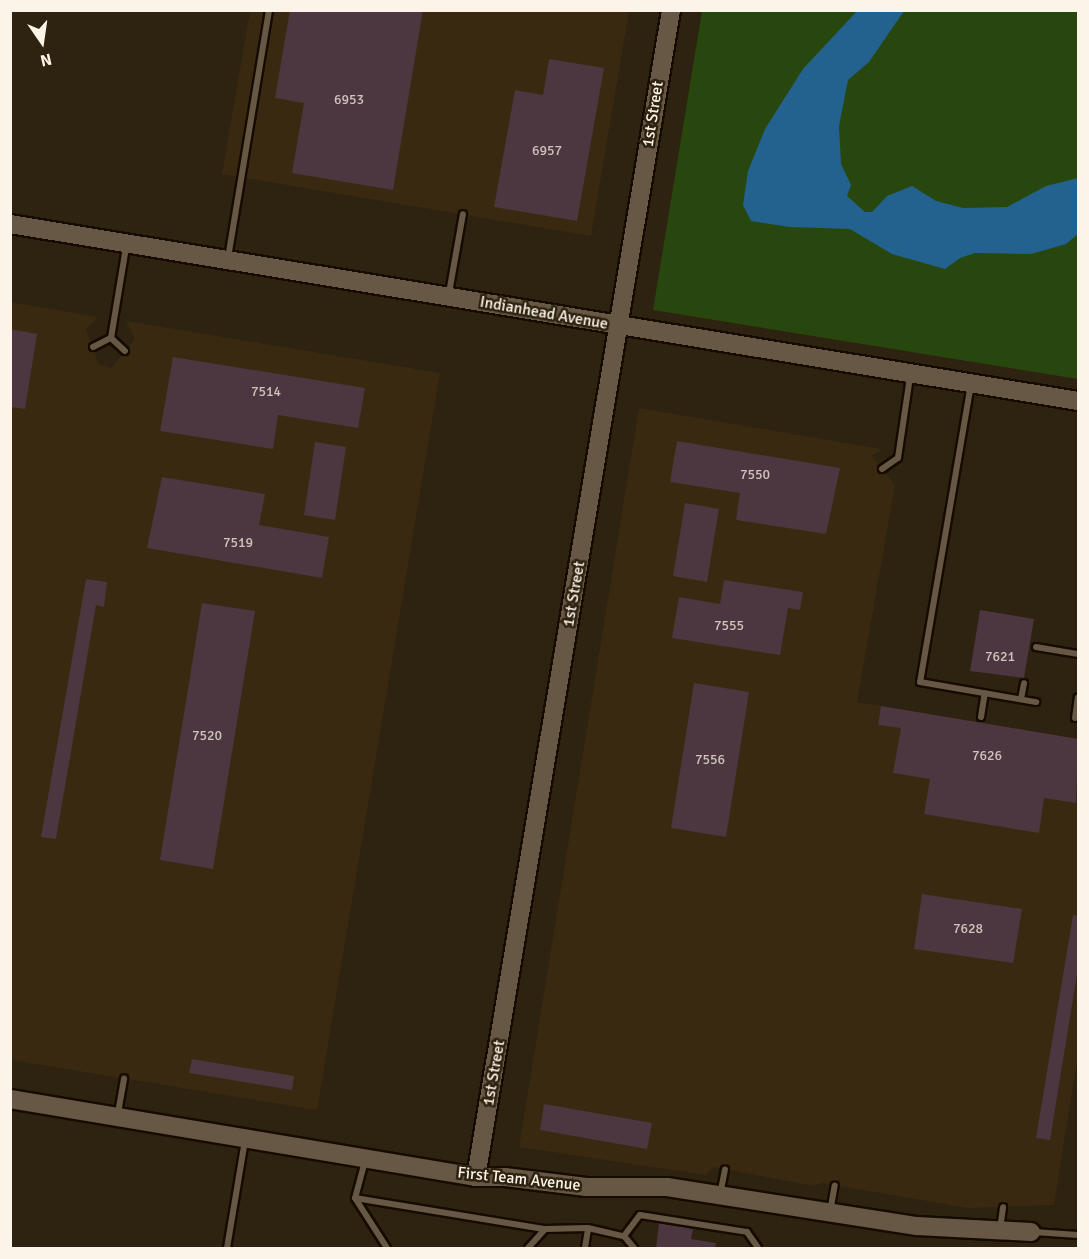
<!DOCTYPE html>
<html>
<head>
<meta charset="utf-8">
<style>
	body { margin:0 }
	#map { position:relative; width:1089px; height:1259px; overflow:hidden; background:#2e2210; font-family:Signika,sans-serif }
	div>[style] { position:absolute }
	[style*='--x'] { left:calc(var(--x)*1px); top:calc(var(--y)*1px); width:calc(var(--w)*1px); rotate:calc(var(--a)*1deg) }
	.built>* { inset:0; background:#392910 }
	.green>* { inset:0; background:#28470f }
	.water>* { inset:0; background:#23628e }
	.building>* { inset:0; background:#4c3640 }
	.roads { filter:drop-shadow(2px 0 #160b00) drop-shadow(-2px 0 #160b00) drop-shadow(0 2px #160b00) drop-shadow(0 -2px #160b00) }
	.lane>* { height:6px; margin:-3px; padding:0 3px; transform-origin:3px; border-radius:3px; background:#665844 }
	.secondary>* { height:18px; margin:-9px; padding:0 9px; transform-origin:9px; border-radius:9px; background:#665844 }
	span { translate:-50% -50%; white-space:nowrap; text-align:center; line-height:1.15; -webkit-text-stroke:5px #2e2210; paint-order:stroke }
	.number-label { font-size:14px; color:#d0c4be }
	.number-label span { -webkit-text-stroke-width:0 }
	.street-label { font-size:16px; color:#fcf4e8 }
	.frame { position:absolute; inset:0; border:12px solid #fcf4e8; pointer-events:none }
	.north { position:absolute; left:12px; top:12px; width:60px; height:60px; -webkit-text-stroke:4px #2e2210; paint-order:stroke; rotate:167deg; font-size:16px; font-weight:700; line-height:24px; text-align:center; color:#fcf4e8 }
	.north::after { content:''; display:block; margin:auto; width:21px; height:27px; background:#fcf4e8; clip-path:polygon(50% 0,100% 100%,50% 72%,0 100%) }
</style>
</head>
<body>
<div id="map">
	<div class="built">
		<div style="clip-path:polygon(250px 11px,629px 11px,591px 236px,222px 174px)"></div>
		<div style="clip-path:polygon(10px 302px,98px 317px,86px 329px,99px 365px,111px 368px,135px 339px,126px 321px,440px 373px,317px 1110px,11px 1060px)"></div>
		<div style="clip-path:polygon(639px 408px,881px 449px,872px 456px,895px 485px,857px 702px,1078px 739px,1078px 1054px,1054px 1205px,968px 1208px,822px 1183px,814px 1186px,713px 1167px,706px 1175px,519px 1147px)"></div>
	</div>
	<div class="green">
		<div style="clip-path:polygon(702px 11px,1078px 11px,1078px 379px,653px 310px)"></div>
	</div>
	<div class="water">
		<div style="clip-path:polygon(857px 11px,904px 11px,869px 62px,848px 80px,839px 126px,841px 164px,851px 185px,847px 196px,865px 212px,872px 212px,887px 196px,912px 186px,936px 201px,963px 208px,1007px 207px,1046px 186px,1078px 178px,1078px 234px,1066px 244px,1031px 254px,975px 253px,960px 258px,945px 269px,892px 254px,850px 229px,790px 227px,751px 221px,743px 205px,748px 171px,765px 129px,803px 69px)"></div>
	</div>
	<div class="building">
		<div style="clip-path:polygon(290px 10px,423px 10px,393px 190px,292px 173px,304px 103px,275px 98px)"></div>
		<div style="clip-path:polygon(549px 59px,604px 68px,577px 221px,494px 207px,515px 90px,543px 95px)"></div>
		<div style="clip-path:polygon(10px 329px,37px 334px,25px 409px,10px 407px)"></div>
		<div style="clip-path:polygon(173px 357px,365px 388px,358px 428px,278px 415px,273px 449px,160px 431px)"></div>
		<div style="clip-path:polygon(677px 441px,840px 468px,826px 534px,736px 520px,740px 493px,670px 482px)"></div>
		<div style="clip-path:polygon(315px 442px,346px 447px,335px 520px,304px 515px)"></div>
		<div style="clip-path:polygon(162px 477px,265px 494px,259px 525px,329px 537px,322px 578px,147px 548px)"></div>
		<div style="clip-path:polygon(685px 503px,719px 509px,707px 582px,673px 576px)"></div>
		<div style="clip-path:polygon(86px 579px,107px 582px,104px 607px,96px 605px,56px 839px,41px 837px)"></div>
		<div style="clip-path:polygon(724px 580px,803px 592px,800px 610px,788px 608px,780px 655px,672px 638px,679px 597px,720px 604px)"></div>
		<div style="clip-path:polygon(202px 603px,255px 611px,213px 869px,160px 860px)"></div>
		<div style="clip-path:polygon(980px 610px,1034px 619px,1024px 678px,970px 671px)"></div>
		<div style="clip-path:polygon(694px 683px,749px 692px,726px 837px,671px 828px)"></div>
		<div style="clip-path:polygon(881px 706px,1078px 739px,1076px 803px,1044px 798px,1039px 833px,924px 814px,930px 779px,893px 773px,901px 728px,878px 725px)"></div>
		<div style="clip-path:polygon(922px 894px,1022px 909px,1013px 963px,914px 949px)"></div>
		<div style="clip-path:polygon(1073px 915px,1078px 916px,1078px 968px,1050px 1140px,1036px 1138px)"></div>
		<div style="clip-path:polygon(192px 1059px,294px 1076px,292px 1090px,189px 1073px)"></div>
		<div style="clip-path:polygon(544px 1104px,652px 1123px,647px 1149px,540px 1130px)"></div>
		<div style="clip-path:polygon(659px 1223px,693px 1229px,691px 1239px,716px 1243px,715px 1248px,656px 1248px)"></div>
	</div>
	<div class="roads">
		<div class="lane">
			<div style="--x:228;--y:258;--w:251;--a:-80.6"></div>
			<div style="--x:449;--y:293;--w:80;--a:-80"></div>
			<div style="--x:111;--y:338;--w:92;--a:-80.6"></div>
			<div style="--x:93;--y:347;--w:20;--a:-27"></div>
			<div style="--x:111;--y:338;--w:19;--a:43"></div>
			<div style="--x:971;--y:384;--w:302;--a:99.7"></div>
			<div style="--x:920;--y:682;--w:118;--a:9.8"></div>
			<div style="--x:882;--y:469;--w:19;--a:-35"></div>
			<div style="--x:898;--y:458;--w:82;--a:-81.6"></div>
			<div style="--x:1036;--y:647;--w:43;--a:9.5"></div>
			<div style="--x:1021;--y:699;--w:16;--a:-79"></div>
			<div style="--x:981;--y:717;--w:24;--a:-81"></div>
			<div style="--x:1075;--y:718;--w:21;--a:-82"></div>
			<div style="--x:118;--y:1113;--w:35;--a:-80"></div>
			<div style="--x:365;--y:1161;--w:38;--a:105"></div>
			<div style="--x:355;--y:1198;--w:193;--a:9.3"></div>
			<div style="--x:545;--y:1229;--w:43;--a:-1.3"></div>
			<div style="--x:588;--y:1228;--w:37;--a:13"></div>
			<div style="--x:624;--y:1236;--w:16;--a:50"></div>
			<div style="--x:720;--y:1195;--w:26;--a:-79"></div>
			<div style="--x:355;--y:1198;--w:59;--a:57.4"></div>
			<div style="--x:830;--y:1212;--w:27;--a:-80"></div>
			<div style="--x:1000;--y:1229;--w:22;--a:-82"></div>
			<div style="--x:1034;--y:1232;--w:44;--a:3.9"></div>
			<div style="--x:624;--y:1236;--w:26;--a:-53"></div>
			<div style="--x:640;--y:1215;--w:108;--a:9"></div>
			<div style="--x:747;--y:1232;--w:19;--a:55"></div>
			<div style="--x:227;--y:1248;--w:109;--a:-80.5"></div>
			<div style="--x:528;--y:1248;--w:25;--a:-48"></div>
			<div style="--x:585;--y:1248;--w:20;--a:-81"></div>
		</div>
		<div class="secondary">
			<div style="--x:10;--y:224;--w:1083;--a:9.41"></div>
			<div style="--x:10;--y:1099;--w:472;--a:9.5"></div>
			<div style="--x:476;--y:1177;--w:29;--a:0"></div>
			<div style="--x:505;--y:1177;--w:82;--a:7"></div>
			<div style="--x:586;--y:1187;--w:81;--a:0"></div>
			<div style="--x:667;--y:1187;--w:253;--a:8.9"></div>
			<div style="--x:917;--y:1226;--w:114;--a:3"></div>
			<div style="--x:476;--y:1177;--w:1183;--a:-80.51"></div>
		</div>
	</div>
	<div class="number-label">
		<span style="left:349px;top:100px">6953</span>
		<span style="left:547px;top:151px">6957</span>
		<span style="left:266px;top:392px">7514</span>
		<span style="left:755px;top:475px">7550</span>
		<span style="left:238px;top:543px">7519</span>
		<span style="left:729px;top:626px">7555</span>
		<span style="left:1000px;top:657px">7621</span>
		<span style="left:207px;top:736px">7520</span>
		<span style="left:987px;top:756px">7626</span>
		<span style="left:710px;top:760px">7556</span>
		<span style="left:968px;top:929px">7628</span>
	</div>
	<div class="street-label">
		<span style="left:653px;top:114px;rotate:-81deg">1st Street</span>
		<span style="left:544px;top:313px;rotate:10deg">Indianhead Avenue</span>
		<span style="left:574px;top:594px;rotate:-80deg">1st Street</span>
		<span style="left:494px;top:1073px;rotate:-80deg">1st Street</span>
		<span style="left:519px;top:1179px;rotate:6deg">First Team Avenue</span>
	</div>
	<div class="frame"></div>
	<div class="north">N</div>
</div>
</body>
</html>
